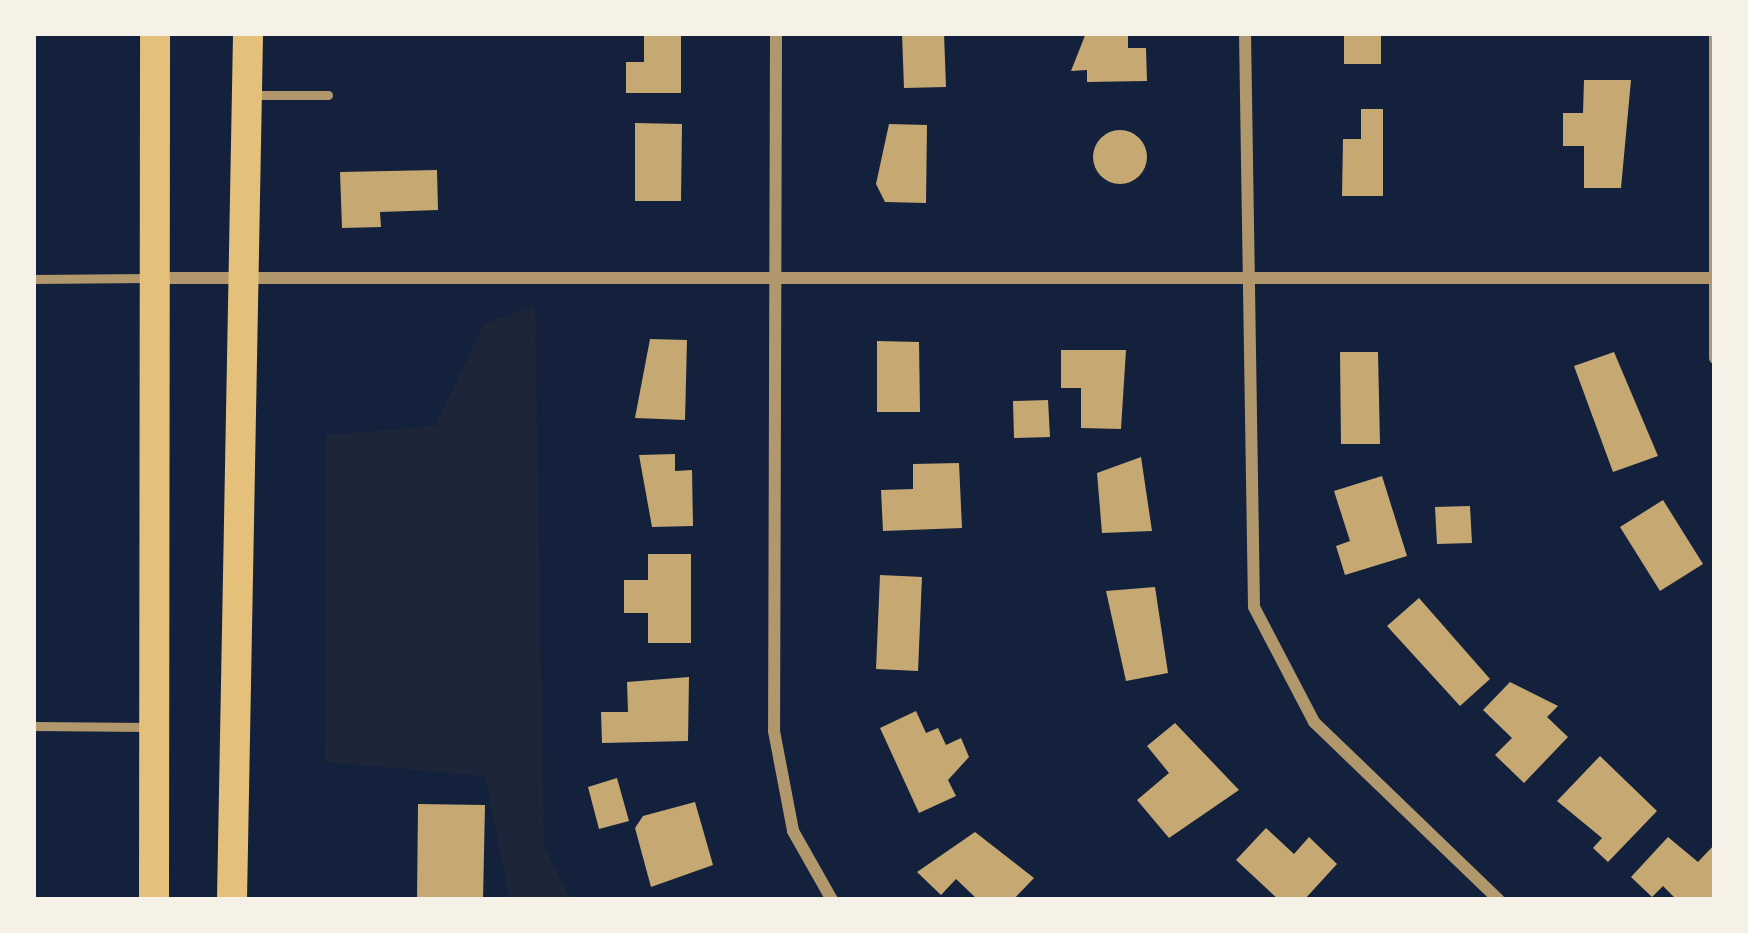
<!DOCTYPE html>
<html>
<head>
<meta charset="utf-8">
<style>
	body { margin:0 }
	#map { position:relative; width:1748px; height:933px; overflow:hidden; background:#14213d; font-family:"Alegreya Sans",sans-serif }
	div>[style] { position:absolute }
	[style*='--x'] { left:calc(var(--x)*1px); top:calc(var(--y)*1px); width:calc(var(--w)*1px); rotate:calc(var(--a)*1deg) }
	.green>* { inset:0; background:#1d2539 }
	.building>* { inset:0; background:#c6a872 }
	.round { border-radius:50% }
	.service>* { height:9px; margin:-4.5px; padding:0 4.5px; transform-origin:4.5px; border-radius:4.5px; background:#b1986c }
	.minor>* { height:12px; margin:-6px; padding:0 6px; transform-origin:6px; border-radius:6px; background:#b1986c }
	.primary>* { height:30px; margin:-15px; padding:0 15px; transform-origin:15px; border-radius:15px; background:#e5c07b }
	span { translate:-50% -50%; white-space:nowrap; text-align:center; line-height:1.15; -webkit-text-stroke:9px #f6f1e7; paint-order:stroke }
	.frame { position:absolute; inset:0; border:36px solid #f6f1e7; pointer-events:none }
</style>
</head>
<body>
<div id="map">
	<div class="green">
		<div style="clip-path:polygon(535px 305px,544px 846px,571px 900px,510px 900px,485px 776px,325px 762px,326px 435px,435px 426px,484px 324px)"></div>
	</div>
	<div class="building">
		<div style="clip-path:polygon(644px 33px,681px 33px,681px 93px,626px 93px,626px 62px,644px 62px)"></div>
		<div style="clip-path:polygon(902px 33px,944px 33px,946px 87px,904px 88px)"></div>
		<div style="clip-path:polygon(1086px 33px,1128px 33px,1128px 48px,1146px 48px,1147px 81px,1087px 82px,1087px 70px,1071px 71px)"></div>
		<div style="clip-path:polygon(1344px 33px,1381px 33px,1381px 64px,1344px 64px)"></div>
		<div style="clip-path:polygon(1584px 80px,1631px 80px,1621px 188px,1584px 188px,1584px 146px,1563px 146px,1563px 113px,1583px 113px)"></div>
		<div style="clip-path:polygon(1361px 109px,1383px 109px,1383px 196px,1342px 196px,1343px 139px,1361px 139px)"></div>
		<div style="clip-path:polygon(635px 123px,682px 124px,681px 201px,635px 201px)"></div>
		<div style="clip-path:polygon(889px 124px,927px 125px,926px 203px,885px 202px,876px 184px)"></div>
		<div class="round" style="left:1093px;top:130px;width:54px;height:54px"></div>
		<div style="clip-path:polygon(437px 170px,438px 210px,380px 212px,381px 227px,342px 228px,340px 172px)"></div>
		<div style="clip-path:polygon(650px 339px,687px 340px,685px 420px,635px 418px)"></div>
		<div style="clip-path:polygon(877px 341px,919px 342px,920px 412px,877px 412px)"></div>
		<div style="clip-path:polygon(1061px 350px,1126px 350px,1121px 429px,1081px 428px,1081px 388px,1061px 388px)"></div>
		<div style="clip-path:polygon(1340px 352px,1378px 352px,1380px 444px,1341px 444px)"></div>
		<div style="clip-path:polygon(1614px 352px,1658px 456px,1613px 472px,1574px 366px)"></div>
		<div style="clip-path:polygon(1048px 400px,1050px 437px,1014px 438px,1013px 401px)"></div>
		<div style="clip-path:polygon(675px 454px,675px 471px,692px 470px,693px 526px,652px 527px,639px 455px)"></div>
		<div style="clip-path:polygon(1141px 457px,1152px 531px,1102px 533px,1097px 473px)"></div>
		<div style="clip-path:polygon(959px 463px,962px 528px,883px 531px,881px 490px,913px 489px,913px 464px)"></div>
		<div style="clip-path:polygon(1382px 476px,1407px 556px,1345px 575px,1336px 546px,1350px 541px,1334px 491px)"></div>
		<div style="clip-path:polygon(1663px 500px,1703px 564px,1660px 591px,1620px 527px)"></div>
		<div style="clip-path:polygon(1470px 506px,1472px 543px,1437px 544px,1435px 507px)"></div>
		<div style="clip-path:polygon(648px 554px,691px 554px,691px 643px,648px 643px,648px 613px,624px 613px,624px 580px,648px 580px)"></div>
		<div style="clip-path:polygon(880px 575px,922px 577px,918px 671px,876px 669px)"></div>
		<div style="clip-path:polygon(1155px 587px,1168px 673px,1126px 681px,1106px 591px)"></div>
		<div style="clip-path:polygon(1419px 598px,1490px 679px,1460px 706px,1387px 626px)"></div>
		<div style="clip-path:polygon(689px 677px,688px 741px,602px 743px,601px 712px,628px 712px,627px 682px)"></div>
		<div style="clip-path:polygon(1510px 682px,1558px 706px,1547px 717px,1568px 737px,1524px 783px,1495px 755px,1512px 738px,1483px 710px)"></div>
		<div style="clip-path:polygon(916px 711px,926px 733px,938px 728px,946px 745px,961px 738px,969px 757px,948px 780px,956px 796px,919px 813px,880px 728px)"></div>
		<div style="clip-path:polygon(1175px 723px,1239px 790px,1169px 838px,1137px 800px,1169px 773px,1147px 746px)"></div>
		<div style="clip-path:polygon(1600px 756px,1657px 811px,1608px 862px,1593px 848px,1602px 838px,1557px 801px)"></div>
		<div style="clip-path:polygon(617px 778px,629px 821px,599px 829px,588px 787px)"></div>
		<div style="clip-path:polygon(695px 802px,713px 865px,651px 887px,635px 828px,643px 816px)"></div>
		<div style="clip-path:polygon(418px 804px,485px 805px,483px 900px,417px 900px)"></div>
		<div style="clip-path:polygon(1266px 828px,1294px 854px,1309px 837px,1337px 864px,1304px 900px,1279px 900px,1236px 860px)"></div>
		<div style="clip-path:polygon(975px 832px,1034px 878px,1013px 900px,978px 900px,956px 879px,941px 895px,917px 872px)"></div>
		<div style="clip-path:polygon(1668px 837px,1698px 862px,1715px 844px,1715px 900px,1677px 900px,1663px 886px,1652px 897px,1631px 877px)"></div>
	</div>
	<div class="service">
		<div style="--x:251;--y:95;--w:77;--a:0"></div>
		<div style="--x:33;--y:279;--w:114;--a:-0.5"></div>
		<div style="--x:33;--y:726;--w:115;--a:0.5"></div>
	</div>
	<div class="minor">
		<div style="--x:776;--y:33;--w:698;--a:90.16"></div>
		<div style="--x:774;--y:731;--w:102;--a:79.2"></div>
		<div style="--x:793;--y:831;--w:79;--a:60.5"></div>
		<div style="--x:1245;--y:33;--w:574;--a:89.1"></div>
		<div style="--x:1254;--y:607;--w:130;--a:62.4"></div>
		<div style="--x:1314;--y:722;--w:257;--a:43.9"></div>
		<div style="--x:1715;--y:33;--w:325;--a:90"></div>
		<div style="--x:156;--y:278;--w:1559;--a:0"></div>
	</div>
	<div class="primary">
		<div style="--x:154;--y:900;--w:867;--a:-89.93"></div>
		<div style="--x:232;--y:900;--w:867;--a:-88.94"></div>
	</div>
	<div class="frame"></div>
</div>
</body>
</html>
